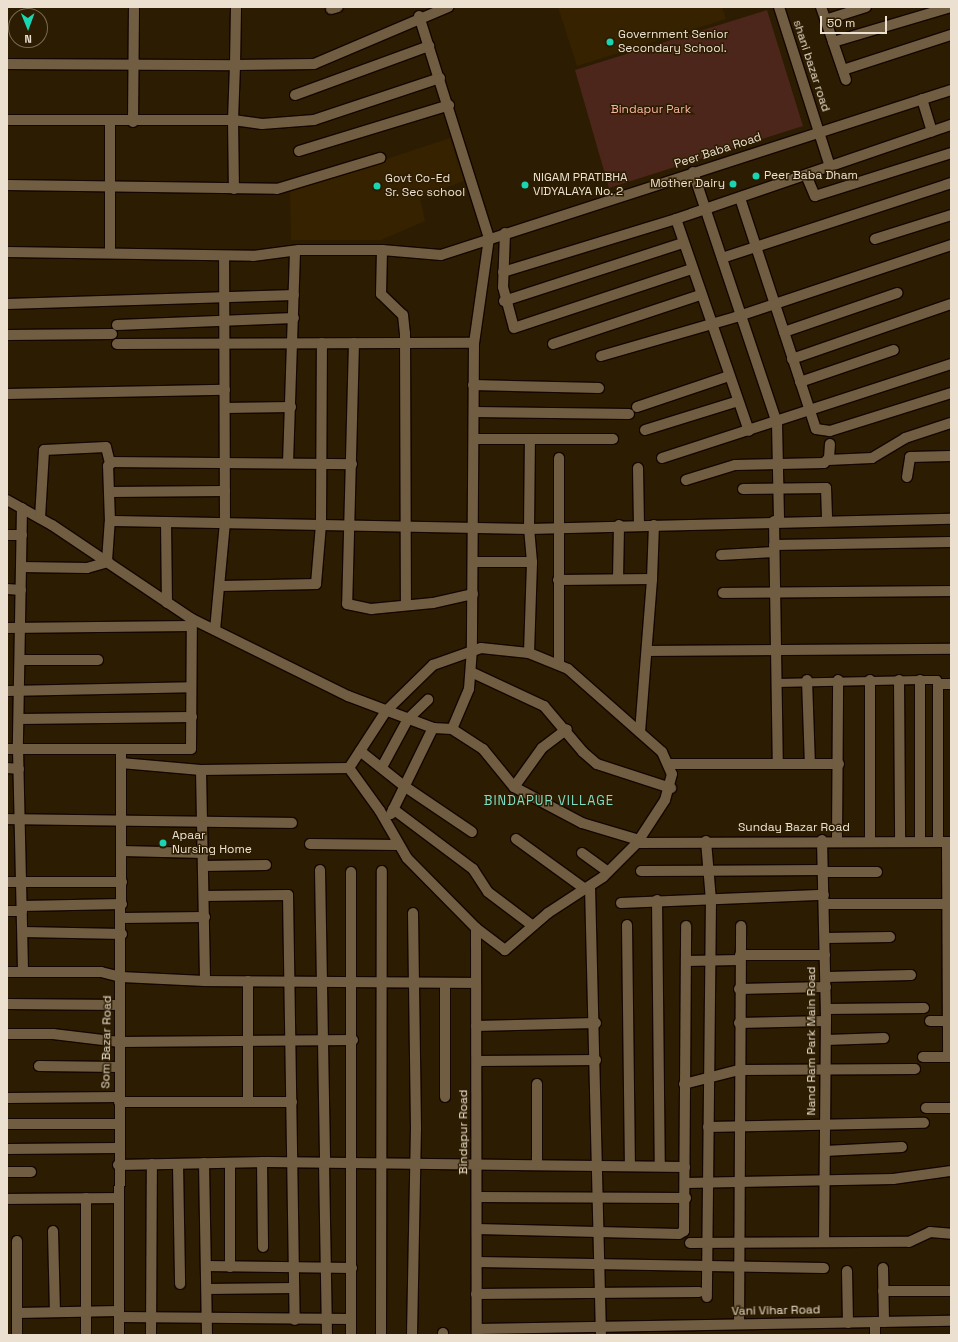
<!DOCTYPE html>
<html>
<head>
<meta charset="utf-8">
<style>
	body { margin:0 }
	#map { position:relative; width:958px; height:1342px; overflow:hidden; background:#2c1c01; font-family:"Space Grotesk",sans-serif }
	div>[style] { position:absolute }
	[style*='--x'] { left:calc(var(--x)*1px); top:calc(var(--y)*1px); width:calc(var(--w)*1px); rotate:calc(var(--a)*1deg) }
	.built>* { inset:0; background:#372200 }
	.green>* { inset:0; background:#4d261b }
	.roads { filter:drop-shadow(1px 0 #140600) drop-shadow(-1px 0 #140600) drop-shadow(0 1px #140600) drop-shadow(0 -1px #140600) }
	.pedestrian>* { height:8px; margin:-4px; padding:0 4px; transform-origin:4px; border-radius:4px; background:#715d41 }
	.minor>* { height:10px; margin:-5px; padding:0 5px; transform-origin:5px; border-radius:5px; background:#715d41 }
	.dots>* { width:11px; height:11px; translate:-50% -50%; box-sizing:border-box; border:2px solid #2c1c01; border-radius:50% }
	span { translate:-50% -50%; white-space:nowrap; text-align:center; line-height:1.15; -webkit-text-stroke:3px #2c1c01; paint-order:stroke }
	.poi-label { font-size:12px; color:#ece1d1 }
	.left { translate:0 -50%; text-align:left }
	.right { translate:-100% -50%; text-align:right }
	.street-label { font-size:12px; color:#ece1d1 }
	.park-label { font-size:12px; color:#fab39e }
	.neighbourhood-label { font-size:13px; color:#7edfc5; letter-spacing:1px }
	.frame { position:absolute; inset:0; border:8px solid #ece1d1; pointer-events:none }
	.north { position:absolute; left:8px; top:8px; width:40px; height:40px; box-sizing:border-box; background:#2c1c01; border:1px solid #796b54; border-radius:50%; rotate:179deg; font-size:11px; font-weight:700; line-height:16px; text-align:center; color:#ece1d1 }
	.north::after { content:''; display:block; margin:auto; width:14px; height:18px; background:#1ad5b2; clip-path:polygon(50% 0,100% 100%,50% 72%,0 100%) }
	.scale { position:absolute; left:820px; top:16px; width:67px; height:18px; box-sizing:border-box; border:2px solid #ece1d1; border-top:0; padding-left:5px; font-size:12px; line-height:14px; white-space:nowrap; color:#ece1d1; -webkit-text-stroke:3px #2c1c01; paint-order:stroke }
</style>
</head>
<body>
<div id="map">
	<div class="built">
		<div style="clip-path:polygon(558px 7px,722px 7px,726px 19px,577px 66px)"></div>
		<div style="clip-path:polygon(450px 138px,464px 181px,420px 197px,425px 221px,381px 240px,291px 240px,290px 191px)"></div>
	</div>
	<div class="green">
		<div style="clip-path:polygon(767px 10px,803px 126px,609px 188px,575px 70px)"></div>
	</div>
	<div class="roads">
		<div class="pedestrian">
			<div style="--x:777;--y:683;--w:143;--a:-1.2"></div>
			<div style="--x:920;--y:680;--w:17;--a:0"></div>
			<div style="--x:937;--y:680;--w:4;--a:76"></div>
		</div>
		<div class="minor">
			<div style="--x:779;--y:7;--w:168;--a:72.3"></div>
			<div style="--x:821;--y:7;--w:37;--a:71"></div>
			<div style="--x:833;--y:42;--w:123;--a:-16.5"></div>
			<div style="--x:331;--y:9;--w:7;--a:-16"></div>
			<div style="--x:419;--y:16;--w:233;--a:72.5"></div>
			<div style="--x:489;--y:238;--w:106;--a:98.1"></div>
			<div style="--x:474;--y:343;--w:306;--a:90.4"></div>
			<div style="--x:472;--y:649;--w:40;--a:94.3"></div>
			<div style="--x:469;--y:689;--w:43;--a:113"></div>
			<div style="--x:825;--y:20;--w:43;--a:-17.6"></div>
			<div style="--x:833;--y:42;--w:40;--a:71.1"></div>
			<div style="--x:7;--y:64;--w:228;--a:0.3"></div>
			<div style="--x:235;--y:65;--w:58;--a:-89"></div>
			<div style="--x:843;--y:70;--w:114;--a:-18"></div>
			<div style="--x:440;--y:78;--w:133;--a:161.6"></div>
			<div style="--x:314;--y:120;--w:52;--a:175.6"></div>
			<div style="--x:262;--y:124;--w:29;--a:-172"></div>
			<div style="--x:233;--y:120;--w:55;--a:-87.9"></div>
			<div style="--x:235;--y:65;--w:79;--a:-0.7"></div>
			<div style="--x:314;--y:64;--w:146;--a:-23"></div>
			<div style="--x:295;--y:95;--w:143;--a:-20.1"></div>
			<div style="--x:922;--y:99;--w:34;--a:73"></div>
			<div style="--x:7;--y:120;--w:226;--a:0"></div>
			<div style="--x:233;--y:120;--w:69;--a:89.2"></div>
			<div style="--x:133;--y:122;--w:115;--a:-89.5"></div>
			<div style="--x:299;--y:151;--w:157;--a:-17"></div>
			<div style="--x:693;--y:172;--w:265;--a:71.5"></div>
			<div style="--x:777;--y:423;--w:98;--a:88.8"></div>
			<div style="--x:806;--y:175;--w:23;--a:67"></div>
			<div style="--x:815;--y:196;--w:143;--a:-17.5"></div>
			<div style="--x:7;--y:185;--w:270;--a:0.8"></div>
			<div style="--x:277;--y:189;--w:108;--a:-16.8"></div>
			<div style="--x:740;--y:198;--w:243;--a:71.8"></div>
			<div style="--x:816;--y:429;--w:14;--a:8"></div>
			<div style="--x:830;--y:431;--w:127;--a:-17.4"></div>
			<div style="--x:676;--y:219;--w:224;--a:71"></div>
			<div style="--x:505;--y:233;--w:54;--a:92.1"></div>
			<div style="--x:503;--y:287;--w:42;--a:75"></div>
			<div style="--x:514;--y:328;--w:187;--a:-18.4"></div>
			<div style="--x:875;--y:239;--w:80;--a:-17.5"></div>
			<div style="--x:382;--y:250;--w:44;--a:91.3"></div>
			<div style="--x:381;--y:294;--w:30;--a:44"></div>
			<div style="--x:403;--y:315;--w:18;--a:84"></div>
			<div style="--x:405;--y:333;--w:270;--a:89.8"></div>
			<div style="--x:7;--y:252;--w:246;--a:0.9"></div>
			<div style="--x:253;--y:256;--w:46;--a:-7.4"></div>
			<div style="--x:299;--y:250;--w:83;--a:0"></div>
			<div style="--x:382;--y:250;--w:59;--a:4.8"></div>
			<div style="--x:441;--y:255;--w:536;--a:-17.93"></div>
			<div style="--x:110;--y:252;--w:130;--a:-90"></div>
			<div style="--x:722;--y:258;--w:241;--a:-18.1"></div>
			<div style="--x:503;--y:272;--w:181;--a:-17"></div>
			<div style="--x:676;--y:219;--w:291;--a:-18.9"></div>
			<div style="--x:504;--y:301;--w:188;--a:-18"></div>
			<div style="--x:7;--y:304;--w:287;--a:-1.8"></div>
			<div style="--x:117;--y:325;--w:177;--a:-2.3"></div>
			<div style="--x:784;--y:332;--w:120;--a:-19"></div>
			<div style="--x:7;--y:335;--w:105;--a:-0.5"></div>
			<div style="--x:354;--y:343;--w:261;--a:91.5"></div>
			<div style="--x:347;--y:604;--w:25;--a:12"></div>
			<div style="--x:371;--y:609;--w:62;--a:-5.5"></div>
			<div style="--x:433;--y:603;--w:41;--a:-12.7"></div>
			<div style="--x:117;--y:344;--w:357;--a:-0.2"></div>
			<div style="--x:553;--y:344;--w:155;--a:-18.4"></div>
			<div style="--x:601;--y:356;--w:141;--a:-16.1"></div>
			<div style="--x:736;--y:317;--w:227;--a:-18.5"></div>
			<div style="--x:792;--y:359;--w:168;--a:-19.1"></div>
			<div style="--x:800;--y:382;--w:99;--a:-18.8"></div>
			<div style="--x:473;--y:385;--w:126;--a:1.4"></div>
			<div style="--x:7;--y:394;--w:218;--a:-1.1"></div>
			<div style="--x:637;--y:407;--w:97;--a:-18.6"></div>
			<div style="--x:225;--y:408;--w:66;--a:-0.9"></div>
			<div style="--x:474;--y:412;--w:155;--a:0.7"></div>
			<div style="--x:645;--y:430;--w:97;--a:-17.3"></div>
			<div style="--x:474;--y:439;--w:139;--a:0"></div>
			<div style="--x:559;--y:458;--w:206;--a:90"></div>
			<div style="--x:662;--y:458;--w:304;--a:-18"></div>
			<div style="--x:828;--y:460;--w:44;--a:-2.6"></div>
			<div style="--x:872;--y:458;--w:39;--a:-31"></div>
			<div style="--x:905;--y:438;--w:48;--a:-18.1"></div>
			<div style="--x:288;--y:463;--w:212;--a:-88.1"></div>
			<div style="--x:638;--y:468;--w:57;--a:89"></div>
			<div style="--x:907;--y:477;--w:20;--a:-81"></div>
			<div style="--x:910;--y:457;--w:41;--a:-1.4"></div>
			<div style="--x:686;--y:480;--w:51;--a:-17"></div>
			<div style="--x:735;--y:465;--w:89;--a:-1.3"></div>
			<div style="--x:824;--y:463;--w:7;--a:-45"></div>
			<div style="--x:829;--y:458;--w:14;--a:-86"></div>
			<div style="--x:743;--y:489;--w:83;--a:-0.7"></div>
			<div style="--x:826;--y:488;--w:33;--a:88"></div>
			<div style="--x:109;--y:492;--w:116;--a:-0.5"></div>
			<div style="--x:7;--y:500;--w:51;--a:29.1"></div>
			<div style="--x:52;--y:525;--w:169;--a:33.9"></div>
			<div style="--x:192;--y:619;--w:174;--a:26.3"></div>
			<div style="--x:348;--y:696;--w:91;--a:20.6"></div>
			<div style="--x:433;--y:728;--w:19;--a:3"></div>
			<div style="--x:452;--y:729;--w:37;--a:33"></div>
			<div style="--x:483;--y:749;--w:49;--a:50.8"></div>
			<div style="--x:514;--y:787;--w:77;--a:27.9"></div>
			<div style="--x:582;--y:823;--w:59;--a:16.6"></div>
			<div style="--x:22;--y:508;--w:241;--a:91"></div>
			<div style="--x:18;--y:749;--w:223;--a:88.7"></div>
			<div style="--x:40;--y:518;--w:68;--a:-86.6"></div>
			<div style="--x:44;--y:450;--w:62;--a:-2.8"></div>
			<div style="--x:106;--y:447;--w:16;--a:76"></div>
			<div style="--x:774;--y:521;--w:243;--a:89.1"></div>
			<div style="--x:110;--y:522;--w:56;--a:-92"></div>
			<div style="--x:108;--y:466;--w:6;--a:-39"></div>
			<div style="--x:113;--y:462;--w:239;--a:0.5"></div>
			<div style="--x:166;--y:522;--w:81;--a:89.3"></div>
			<div style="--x:7;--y:535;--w:15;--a:0"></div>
			<div style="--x:774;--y:545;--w:177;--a:-1"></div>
			<div style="--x:721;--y:555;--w:53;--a:-3.2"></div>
			<div style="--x:107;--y:561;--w:39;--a:-86"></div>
			<div style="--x:110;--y:522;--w:4;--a:-14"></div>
			<div style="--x:114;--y:521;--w:415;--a:1.1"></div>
			<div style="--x:529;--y:529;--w:422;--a:-1.4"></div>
			<div style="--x:474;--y:562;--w:58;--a:0"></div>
			<div style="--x:21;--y:567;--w:66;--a:0.9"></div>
			<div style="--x:87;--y:568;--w:22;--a:-16"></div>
			<div style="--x:618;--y:579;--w:54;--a:-88.9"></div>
			<div style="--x:558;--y:580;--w:94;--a:-0.6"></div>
			<div style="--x:652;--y:579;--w:54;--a:-87.9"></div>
			<div style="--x:221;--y:586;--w:95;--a:-1.2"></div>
			<div style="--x:316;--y:584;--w:60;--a:-85.2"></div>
			<div style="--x:321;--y:524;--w:181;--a:-89.7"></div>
			<div style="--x:7;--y:589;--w:14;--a:4"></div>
			<div style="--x:723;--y:593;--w:228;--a:-0.5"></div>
			<div style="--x:7;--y:628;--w:184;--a:-0.6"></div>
			<div style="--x:215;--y:630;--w:107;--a:-84.7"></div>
			<div style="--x:225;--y:523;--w:267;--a:-90.2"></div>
			<div style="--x:481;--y:648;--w:48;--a:5.9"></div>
			<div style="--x:529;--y:653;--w:42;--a:22.3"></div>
			<div style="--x:568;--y:669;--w:125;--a:41.4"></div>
			<div style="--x:662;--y:752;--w:24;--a:66"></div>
			<div style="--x:672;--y:774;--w:27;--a:105"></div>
			<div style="--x:665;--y:800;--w:51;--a:123.1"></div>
			<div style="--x:637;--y:843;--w:48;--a:135"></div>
			<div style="--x:603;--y:877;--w:66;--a:146.8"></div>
			<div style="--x:548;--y:913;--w:57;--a:139.3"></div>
			<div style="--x:505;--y:950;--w:36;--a:-143"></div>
			<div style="--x:476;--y:928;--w:98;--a:-134.6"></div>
			<div style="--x:407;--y:858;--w:54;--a:-119.9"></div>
			<div style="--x:380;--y:811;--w:53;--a:-125.8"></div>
			<div style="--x:349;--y:768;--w:68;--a:-57"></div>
			<div style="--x:386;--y:711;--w:66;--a:-44.4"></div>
			<div style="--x:433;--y:665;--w:51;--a:-19.5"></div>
			<div style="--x:647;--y:651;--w:304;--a:-0.4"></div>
			<div style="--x:529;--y:653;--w:91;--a:-88.1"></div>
			<div style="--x:532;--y:562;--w:33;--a:-95"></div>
			<div style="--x:529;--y:529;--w:90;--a:-89.4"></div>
			<div style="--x:20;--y:660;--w:78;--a:0"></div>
			<div style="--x:471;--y:672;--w:81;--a:25"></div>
			<div style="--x:544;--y:706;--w:60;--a:49.7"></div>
			<div style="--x:583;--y:752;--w:18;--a:41"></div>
			<div style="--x:597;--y:764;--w:78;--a:18"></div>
			<div style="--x:807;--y:680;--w:84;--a:88"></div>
			<div style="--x:870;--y:680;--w:161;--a:90"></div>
			<div style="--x:899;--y:680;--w:161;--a:89.6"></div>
			<div style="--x:7;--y:691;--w:184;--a:-1.2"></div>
			<div style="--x:19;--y:719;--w:173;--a:-0.7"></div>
			<div style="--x:640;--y:732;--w:153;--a:-85.5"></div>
			<div style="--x:7;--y:749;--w:184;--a:0"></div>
			<div style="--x:191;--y:749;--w:130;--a:-89.6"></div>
			<div style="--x:360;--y:751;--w:56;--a:38.5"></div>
			<div style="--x:404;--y:786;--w:82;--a:34.1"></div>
			<div style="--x:121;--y:763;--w:80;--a:5"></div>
			<div style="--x:201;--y:770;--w:148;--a:-0.8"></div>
			<div style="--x:669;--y:764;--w:170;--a:0"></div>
			<div style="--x:382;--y:767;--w:55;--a:-61.6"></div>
			<div style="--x:408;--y:719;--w:28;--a:-44"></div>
			<div style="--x:7;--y:768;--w:12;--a:5"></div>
			<div style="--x:201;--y:770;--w:211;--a:88.9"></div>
			<div style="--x:205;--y:981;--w:271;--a:0.4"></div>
			<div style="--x:514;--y:787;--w:48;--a:-54.3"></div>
			<div style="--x:542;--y:748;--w:31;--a:-37"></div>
			<div style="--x:393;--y:809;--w:100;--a:36.9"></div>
			<div style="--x:473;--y:869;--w:27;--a:57"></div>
			<div style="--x:488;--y:892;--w:56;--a:37.1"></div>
			<div style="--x:391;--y:814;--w:96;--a:-64"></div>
			<div style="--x:7;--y:819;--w:285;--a:0.8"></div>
			<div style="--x:516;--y:839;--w:85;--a:35.9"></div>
			<div style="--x:822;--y:840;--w:176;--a:88.7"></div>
			<div style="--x:826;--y:1016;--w:225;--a:90.5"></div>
			<div style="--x:837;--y:840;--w:160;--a:-89.6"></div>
			<div style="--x:706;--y:841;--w:59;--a:85.2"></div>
			<div style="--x:711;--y:900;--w:397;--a:90.6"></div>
			<div style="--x:920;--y:842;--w:162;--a:-90"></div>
			<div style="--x:938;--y:842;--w:158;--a:-90"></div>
			<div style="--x:938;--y:684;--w:13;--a:0"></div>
			<div style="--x:947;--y:842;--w:215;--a:89.7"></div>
			<div style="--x:637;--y:843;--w:314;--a:-0.2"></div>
			<div style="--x:310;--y:844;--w:88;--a:0.7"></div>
			<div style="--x:122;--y:851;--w:82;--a:1.4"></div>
			<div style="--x:582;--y:853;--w:32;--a:36"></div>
			<div style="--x:204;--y:866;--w:62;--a:-0.9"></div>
			<div style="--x:320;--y:870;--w:293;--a:89"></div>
			<div style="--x:641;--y:871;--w:182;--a:-0.3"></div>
			<div style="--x:823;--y:872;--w:54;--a:0"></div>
			<div style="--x:7;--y:882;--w:115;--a:0"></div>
			<div style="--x:590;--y:886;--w:448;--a:88.6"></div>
			<div style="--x:204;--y:896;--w:84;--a:-0.7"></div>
			<div style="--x:288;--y:895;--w:425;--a:89.1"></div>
			<div style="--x:657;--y:900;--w:266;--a:89.4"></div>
			<div style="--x:621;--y:903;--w:203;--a:-2.3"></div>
			<div style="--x:824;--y:904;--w:127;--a:0"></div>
			<div style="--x:22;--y:906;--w:100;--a:-1.1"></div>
			<div style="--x:7;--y:911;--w:15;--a:0"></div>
			<div style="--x:122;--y:918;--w:83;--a:-0.7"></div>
			<div style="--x:627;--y:925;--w:241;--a:89.3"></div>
			<div style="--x:476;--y:928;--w:406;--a:89.9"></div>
			<div style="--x:23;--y:932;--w:99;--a:1.2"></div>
			<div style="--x:825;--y:938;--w:65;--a:-0.9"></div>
			<div style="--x:740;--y:955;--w:85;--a:0"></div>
			<div style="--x:686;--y:961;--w:54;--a:-1.1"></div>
			<div style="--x:7;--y:972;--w:94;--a:0"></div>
			<div style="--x:101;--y:972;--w:21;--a:14"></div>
			<div style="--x:121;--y:977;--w:84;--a:2.7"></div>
			<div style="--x:826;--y:977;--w:85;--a:-1.3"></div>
			<div style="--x:248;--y:981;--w:121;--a:90"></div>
			<div style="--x:445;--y:983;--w:114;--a:90"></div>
			<div style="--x:739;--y:989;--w:87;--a:-1.3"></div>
			<div style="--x:7;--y:1004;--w:113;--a:0.5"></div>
			<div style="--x:826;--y:1009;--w:98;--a:-0.6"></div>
			<div style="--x:930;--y:1021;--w:21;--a:0"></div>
			<div style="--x:739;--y:1023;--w:87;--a:-1.3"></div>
			<div style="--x:476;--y:1026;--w:120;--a:-1.4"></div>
			<div style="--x:7;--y:1034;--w:46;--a:0"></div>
			<div style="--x:53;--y:1034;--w:67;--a:6.8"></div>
			<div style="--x:120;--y:1042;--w:233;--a:-0.5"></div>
			<div style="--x:826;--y:1040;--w:58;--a:-2"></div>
			<div style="--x:923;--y:1057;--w:28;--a:0"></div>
			<div style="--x:477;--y:1061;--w:119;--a:-0.5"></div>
			<div style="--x:39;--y:1066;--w:80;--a:0.7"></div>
			<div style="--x:537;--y:1084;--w:81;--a:90"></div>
			<div style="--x:684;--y:1084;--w:57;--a:-14.3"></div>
			<div style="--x:739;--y:1070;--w:176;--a:-0.3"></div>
			<div style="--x:7;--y:1098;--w:112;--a:-0.5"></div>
			<div style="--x:119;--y:1102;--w:173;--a:0"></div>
			<div style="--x:926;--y:1108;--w:25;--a:0"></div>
			<div style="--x:7;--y:1124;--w:112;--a:0"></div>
			<div style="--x:708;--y:1127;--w:216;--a:-1.1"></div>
			<div style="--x:7;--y:1149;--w:111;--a:-0.5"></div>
			<div style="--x:825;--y:1151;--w:77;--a:-3"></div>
			<div style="--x:262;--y:1162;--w:85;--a:89.3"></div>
			<div style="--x:204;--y:1163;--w:172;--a:89"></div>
			<div style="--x:324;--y:1163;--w:172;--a:89"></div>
			<div style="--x:178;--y:1164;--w:120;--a:89"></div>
			<div style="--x:118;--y:1165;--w:149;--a:-1.2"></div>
			<div style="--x:267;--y:1162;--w:418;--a:0.7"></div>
			<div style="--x:7;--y:1172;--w:24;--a:0"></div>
			<div style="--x:686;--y:1183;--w:207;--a:-1.1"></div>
			<div style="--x:893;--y:1179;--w:59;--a:-7.9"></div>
			<div style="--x:477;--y:1197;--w:209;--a:0.3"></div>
			<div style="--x:86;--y:1198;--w:137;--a:90"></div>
			<div style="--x:7;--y:1199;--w:111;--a:-0.5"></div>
			<div style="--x:477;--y:1229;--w:202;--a:1.4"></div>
			<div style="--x:679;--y:1234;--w:6;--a:-31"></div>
			<div style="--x:684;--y:1231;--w:305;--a:-89.6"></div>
			<div style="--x:53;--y:1231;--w:81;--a:88.6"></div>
			<div style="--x:17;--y:1241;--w:94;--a:90"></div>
			<div style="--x:690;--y:1243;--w:219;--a:-0.3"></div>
			<div style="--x:909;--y:1242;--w:23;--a:-25"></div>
			<div style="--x:930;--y:1232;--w:21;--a:5"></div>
			<div style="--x:477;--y:1262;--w:347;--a:1"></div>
			<div style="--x:206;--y:1266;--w:146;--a:0.8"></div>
			<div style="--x:230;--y:1267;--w:104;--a:-90"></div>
			<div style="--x:883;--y:1268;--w:54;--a:88.9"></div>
			<div style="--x:847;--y:1271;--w:52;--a:88.9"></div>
			<div style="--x:207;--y:1289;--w:87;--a:-0.7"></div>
			<div style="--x:883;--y:1291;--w:68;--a:0"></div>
			<div style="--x:476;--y:1294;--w:223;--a:-0.5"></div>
			<div style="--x:17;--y:1313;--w:102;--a:-1.1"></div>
			<div style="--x:119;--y:1317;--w:232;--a:0.5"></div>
			<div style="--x:875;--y:1322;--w:13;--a:90"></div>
			<div style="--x:739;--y:1324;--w:398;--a:-89.7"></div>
			<div style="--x:477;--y:1329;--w:474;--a:-1"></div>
			<div style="--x:119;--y:1335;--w:586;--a:-89.8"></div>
			<div style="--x:151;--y:1335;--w:171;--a:-89.7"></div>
			<div style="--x:351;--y:1335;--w:463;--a:-90"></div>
			<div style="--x:381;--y:1335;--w:464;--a:-89.9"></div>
			<div style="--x:412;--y:1335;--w:207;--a:-88.9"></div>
			<div style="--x:416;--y:1128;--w:215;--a:-90.8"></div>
			<div style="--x:443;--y:1335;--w:2;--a:-90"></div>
		</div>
	</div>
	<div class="dots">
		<div style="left:610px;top:42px;background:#1ad5b2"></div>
		<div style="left:756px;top:176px;background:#1ad5b2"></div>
		<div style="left:733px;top:184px;background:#1ad5b2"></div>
		<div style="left:525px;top:185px;background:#1ad5b2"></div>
		<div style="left:377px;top:186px;background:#1ad5b2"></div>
		<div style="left:163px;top:843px;background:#1ad5b2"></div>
	</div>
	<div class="poi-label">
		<span class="left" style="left:618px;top:42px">Government Senior<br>Secondary School.</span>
		<span class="left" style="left:764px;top:176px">Peer Baba Dham</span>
		<span class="left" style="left:533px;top:185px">NIGAM PRATIBHA<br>VIDYALAYA No. 2</span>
		<span class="left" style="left:385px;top:186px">Govt Co-Ed<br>Sr. Sec school</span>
		<span class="right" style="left:725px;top:184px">Mother Dairy</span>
		<span class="left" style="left:172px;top:843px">Apaar<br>Nursing Home</span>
	</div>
	<div class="street-label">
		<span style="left:811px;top:66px;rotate:72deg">shani bazar road</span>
		<span style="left:718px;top:151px;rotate:-18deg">Peer Baba Road</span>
		<span style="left:794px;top:828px">Sunday Bazar Road</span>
		<span style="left:812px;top:1041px;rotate:-90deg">Nand Ram Park Main Road</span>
		<span style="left:107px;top:1042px;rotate:-89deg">Som Bazar Road</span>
		<span style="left:464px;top:1132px;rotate:-90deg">Bindapur Road</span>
		<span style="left:776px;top:1311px;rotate:-1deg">Vani Vihar Road</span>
	</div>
	<div class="park-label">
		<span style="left:651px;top:110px">Bindapur Park</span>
	</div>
	<div class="neighbourhood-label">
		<span style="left:549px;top:801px">BINDAPUR VILLAGE</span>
	</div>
	<div class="frame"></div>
	<div class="north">N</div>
	<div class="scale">50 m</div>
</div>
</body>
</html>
